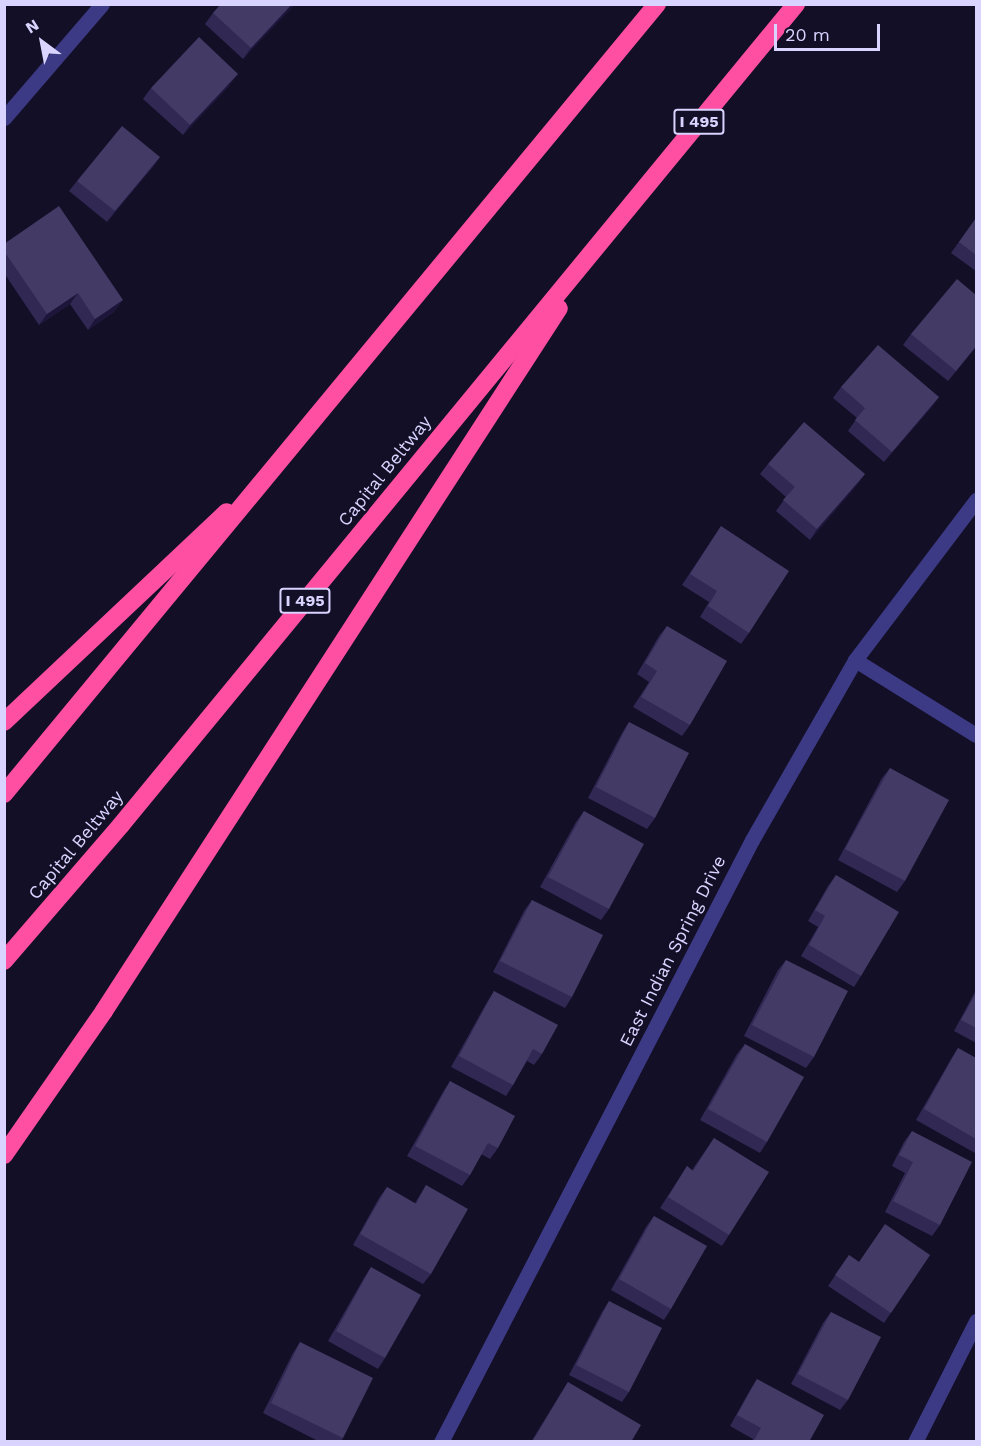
<!DOCTYPE html>
<html>
<head>
<meta charset="utf-8">
<style>
	body { margin:0 }
	#map { position:relative; width:981px; height:1446px; overflow:hidden; background:#130f26; font-family:"Work Sans",sans-serif }
	div>[style] { position:absolute }
	[style*='--x'] { left:calc(var(--x)*1px); top:calc(var(--y)*1px); width:calc(var(--w)*1px); rotate:calc(var(--a)*1deg) }
	.minor>* { height:15px; margin:-7.5px; padding:0 7.5px; transform-origin:7.5px; border-radius:7.5px; background:#3d3a85 }
	.motorway>* { height:18px; margin:-9px; padding:0 9px; transform-origin:9px; border-radius:9px; background:#ff4fa3 }
	.wall>* { inset:0; background:#312854 }
	.shaded-wall>* { inset:0; background:#1d163a }
	.building>* { inset:0; background:#433a66 }
	span { translate:-50% -50%; white-space:nowrap; text-align:center; line-height:1.15; -webkit-text-stroke:4.5px #130f26; paint-order:stroke }
	.shield-label span { padding:2px 4px; background:#130f26; border:2px solid; border-radius:4px; -webkit-text-stroke-width:0 }
	.shield-label { font-size:16px; color:#d9d4ff; font-weight:700 }
	.street-label { font-size:18px; color:#d9d4ff }
	.frame { position:absolute; inset:0; border:6px solid #d9d4ff; pointer-events:none }
	.north { position:absolute; left:12px; top:12px; width:60px; height:60px; -webkit-text-stroke:4px #130f26; paint-order:stroke; rotate:328deg; font-size:16px; font-weight:700; line-height:24px; text-align:center; color:#d9d4ff }
	.north::after { content:''; display:block; margin:auto; width:21px; height:27px; background:#d9d4ff; clip-path:polygon(50% 0,100% 100%,50% 72%,0 100%) }
	.scale { position:absolute; left:774px; top:24px; width:106px; height:27px; box-sizing:border-box; border:3px solid #d9d4ff; border-top:0; padding-left:8px; font-size:18px; line-height:21px; white-space:nowrap; color:#d9d4ff; -webkit-text-stroke:4px #130f26; paint-order:stroke }
</style>
</head>
<body>
<div id="map">
	<div class="minor">
		<div style="--x:4;--y:118;--w:150;--a:-49.3"></div>
		<div style="--x:855;--y:660;--w:142;--a:31.8"></div>
		<div style="--x:441;--y:1442;--w:678;--a:-62.68"></div>
		<div style="--x:752;--y:840;--w:207;--a:-60.2"></div>
		<div style="--x:855;--y:660;--w:201;--a:-52.9"></div>
		<div style="--x:915;--y:1442;--w:136;--a:-63.2"></div>
	</div>
	<div class="motorway">
		<div style="--x:4;--y:722;--w:306;--a:-43.3"></div>
		<div style="--x:4;--y:794;--w:1025;--a:-50.42"></div>
		<div style="--x:4;--y:961;--w:179;--a:-49.3"></div>
		<div style="--x:121;--y:825;--w:1063;--a:-50.57"></div>
		<div style="--x:4;--y:1155;--w:175;--a:-55.2"></div>
		<div style="--x:104;--y:1011;--w:837;--a:-57.09"></div>
	</div>
	<div class="wall">
		<div style="clip-path:polygon(221px 4px,294px 4px,243px 59px,205px 24px,213px 13px)"></div>
		<div style="clip-path:polygon(230px 85px,183px 135px,143px 99px,151px 88px)"></div>
		<div style="clip-path:polygon(160px 157px,152px 168px,107px 222px,69px 191px,77px 181px)"></div>
		<div style="clip-path:polygon(976px 218px,976px 271px,951px 253px)"></div>
		<div style="clip-path:polygon(4px 244px,115px 311px,88px 330px,70px 304px,39px 325px,4px 273px)"></div>
		<div style="clip-path:polygon(976px 295px,976px 347px,948px 381px,903px 345px,911px 334px)"></div>
		<div style="clip-path:polygon(841px 387px,939px 397px,931px 408px,884px 462px,848px 431px,857px 418px,833px 398px)"></div>
		<div style="clip-path:polygon(768px 464px,865px 474px,857px 485px,810px 540px,776px 511px,786px 497px,760px 474px)"></div>
		<div style="clip-path:polygon(721px 526px,749px 633px,741px 644px,700px 617px,709px 602px,682px 585px)"></div>
		<div style="clip-path:polygon(667px 626px,690px 725px,682px 736px,633px 707px,649px 682px,637px 674px,659px 636px)"></div>
		<div style="clip-path:polygon(629px 722px,655px 818px,647px 829px,588px 798px,622px 733px)"></div>
		<div style="clip-path:polygon(890px 768px,905px 881px,897px 892px,838px 860px,882px 778px)"></div>
		<div style="clip-path:polygon(584px 811px,609px 909px,601px 920px,540px 887px,576px 822px)"></div>
		<div style="clip-path:polygon(836px 875px,861px 976px,854px 987px,801px 956px,818px 927px,808px 921px,828px 886px)"></div>
		<div style="clip-path:polygon(532px 900px,572px 997px,565px 1008px,493px 972px,524px 911px)"></div>
		<div style="clip-path:polygon(786px 960px,814px 1057px,806px 1068px,744px 1036px,778px 970px)"></div>
		<div style="clip-path:polygon(976px 990px,976px 1043px,954px 1031px)"></div>
		<div style="clip-path:polygon(494px 991px,542px 1054px,534px 1065px,527px 1061px,513px 1085px,506px 1096px,451px 1067px,487px 1002px)"></div>
		<div style="clip-path:polygon(745px 1044px,767px 1142px,760px 1153px,700px 1120px,737px 1054px)"></div>
		<div style="clip-path:polygon(958px 1048px,976px 1058px,976px 1150px,975px 1153px,916px 1120px,951px 1059px)"></div>
		<div style="clip-path:polygon(450px 1081px,498px 1148px,490px 1159px,481px 1154px,470px 1175px,462px 1186px,407px 1156px,443px 1092px)"></div>
		<div style="clip-path:polygon(912px 1131px,940px 1225px,932px 1236px,885px 1212px,905px 1173px,892px 1166px,904px 1142px)"></div>
		<div style="clip-path:polygon(714px 1138px,729px 1235px,722px 1246px,660px 1208px,687px 1166px,692px 1170px)"></div>
		<div style="clip-path:polygon(426px 1185px,431px 1274px,423px 1284px,353px 1245px,379px 1198px,387px 1187px,415px 1203px)"></div>
		<div style="clip-path:polygon(654px 1216px,671px 1309px,664px 1320px,611px 1290px,646px 1227px)"></div>
		<div style="clip-path:polygon(849px 1255px,859px 1262px,930px 1255px,884px 1323px,828px 1286px)"></div>
		<div style="clip-path:polygon(371px 1267px,385px 1358px,378px 1369px,328px 1341px,364px 1278px)"></div>
		<div style="clip-path:polygon(609px 1301px,629px 1392px,622px 1402px,569px 1375px,602px 1312px)"></div>
		<div style="clip-path:polygon(831px 1312px,848px 1400px,840px 1410px,791px 1384px,823px 1323px)"></div>
		<div style="clip-path:polygon(300px 1342px,343px 1438px,341px 1442px,320px 1442px,263px 1413px,293px 1353px)"></div>
		<div style="clip-path:polygon(757px 1379px,809px 1442px,752px 1442px,753px 1439px,730px 1426px,750px 1390px)"></div>
		<div style="clip-path:polygon(568px 1382px,631px 1442px,531px 1442px,561px 1393px)"></div>
	</div>
	<div class="shaded-wall">
		<div style="clip-path:polygon(292px 4px,294px 4px,292px 8px,243px 59px,251px 48px)"></div>
		<div style="clip-path:polygon(238px 74px,230px 85px,183px 135px,190px 125px)"></div>
		<div style="clip-path:polygon(160px 157px,152px 168px,107px 222px,115px 211px)"></div>
		<div style="clip-path:polygon(78px 293px,70px 304px,39px 325px,47px 314px)"></div>
		<div style="clip-path:polygon(123px 300px,115px 311px,88px 330px,95px 319px)"></div>
		<div style="clip-path:polygon(939px 397px,931px 408px,884px 462px,892px 452px)"></div>
		<div style="clip-path:polygon(865px 474px,857px 485px,810px 540px,817px 529px)"></div>
	</div>
	<div class="building">
		<div style="clip-path:polygon(221px 4px,292px 4px,251px 48px,213px 13px)"></div>
		<div style="clip-path:polygon(199px 37px,238px 74px,190px 125px,151px 88px)"></div>
		<div style="clip-path:polygon(122px 126px,160px 157px,115px 211px,77px 181px)"></div>
		<div style="clip-path:polygon(59px 206px,123px 300px,95px 319px,78px 293px,47px 314px,4px 251px,4px 244px)"></div>
		<div style="clip-path:polygon(976px 218px,976px 255px,959px 242px)"></div>
		<div style="clip-path:polygon(957px 279px,976px 295px,976px 346px,956px 371px,911px 334px)"></div>
		<div style="clip-path:polygon(878px 345px,939px 397px,892px 452px,855px 420px,865px 408px,841px 387px)"></div>
		<div style="clip-path:polygon(804px 422px,865px 474px,817px 529px,783px 500px,795px 487px,768px 464px)"></div>
		<div style="clip-path:polygon(721px 526px,789px 571px,749px 633px,708px 606px,717px 591px,690px 574px)"></div>
		<div style="clip-path:polygon(667px 626px,727px 661px,690px 725px,641px 697px,657px 671px,645px 663px)"></div>
		<div style="clip-path:polygon(629px 722px,689px 753px,655px 818px,596px 787px)"></div>
		<div style="clip-path:polygon(890px 768px,949px 800px,905px 881px,845px 849px)"></div>
		<div style="clip-path:polygon(584px 811px,644px 844px,609px 909px,548px 877px)"></div>
		<div style="clip-path:polygon(836px 875px,899px 912px,861px 976px,809px 945px,825px 916px,815px 910px)"></div>
		<div style="clip-path:polygon(532px 900px,603px 935px,572px 997px,500px 961px)"></div>
		<div style="clip-path:polygon(786px 960px,848px 991px,814px 1057px,752px 1025px)"></div>
		<div style="clip-path:polygon(494px 991px,558px 1025px,542px 1054px,533px 1049px,513px 1085px,459px 1056px)"></div>
		<div style="clip-path:polygon(976px 993px,976px 1028px,961px 1020px)"></div>
		<div style="clip-path:polygon(745px 1044px,804px 1077px,767px 1142px,708px 1109px)"></div>
		<div style="clip-path:polygon(958px 1048px,976px 1058px,976px 1139px,924px 1109px)"></div>
		<div style="clip-path:polygon(450px 1081px,515px 1116px,498px 1148px,488px 1143px,470px 1175px,415px 1146px)"></div>
		<div style="clip-path:polygon(912px 1131px,972px 1162px,940px 1225px,893px 1201px,913px 1162px,899px 1155px)"></div>
		<div style="clip-path:polygon(714px 1138px,769px 1172px,729px 1235px,668px 1197px,687px 1166px,693px 1171px)"></div>
		<div style="clip-path:polygon(426px 1185px,468px 1209px,431px 1274px,360px 1234px,387px 1187px,416px 1204px)"></div>
		<div style="clip-path:polygon(654px 1216px,707px 1246px,671px 1309px,619px 1279px)"></div>
		<div style="clip-path:polygon(885px 1224px,930px 1255px,891px 1313px,835px 1275px,849px 1255px,859px 1262px)"></div>
		<div style="clip-path:polygon(371px 1267px,421px 1295px,385px 1358px,336px 1331px)"></div>
		<div style="clip-path:polygon(609px 1301px,662px 1328px,629px 1392px,576px 1365px)"></div>
		<div style="clip-path:polygon(831px 1312px,881px 1337px,848px 1400px,798px 1374px)"></div>
		<div style="clip-path:polygon(300px 1342px,373px 1378px,343px 1438px,271px 1403px)"></div>
		<div style="clip-path:polygon(757px 1379px,824px 1415px,809px 1442px,753px 1442px,761px 1428px,737px 1415px)"></div>
		<div style="clip-path:polygon(568px 1382px,641px 1425px,631px 1442px,532px 1442px)"></div>
	</div>
	<div class="shield-label">
		<span style="left:699px;top:122px">I 495</span>
		<span style="left:305px;top:601px">I 495</span>
	</div>
	<div class="street-label">
		<span style="left:385px;top:471px;rotate:-51deg">Capital Beltway</span>
		<span style="left:76px;top:845px;rotate:-50deg">Capital Beltway</span>
		<span style="left:673px;top:951px;rotate:-63deg">East Indian Spring Drive</span>
	</div>
	<div class="frame"></div>
	<div class="north">N</div>
	<div class="scale">20 m</div>
</div>
</body>
</html>
